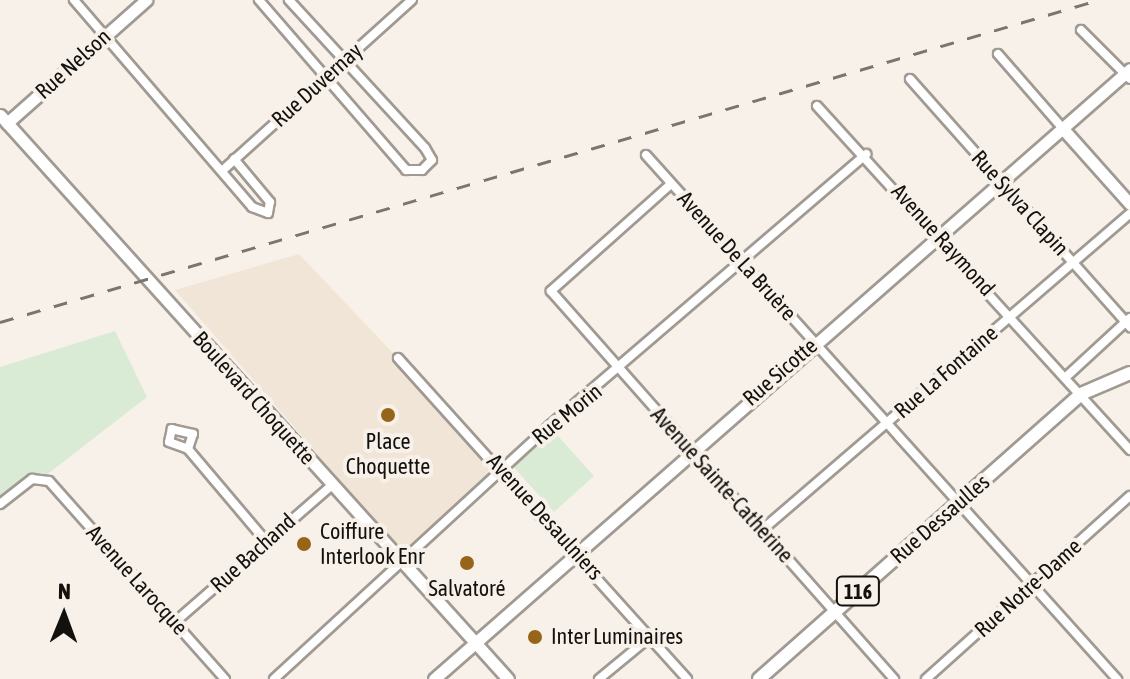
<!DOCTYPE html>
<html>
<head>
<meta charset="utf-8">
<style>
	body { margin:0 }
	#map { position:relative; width:1130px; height:679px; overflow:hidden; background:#f8f1ea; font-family:"Asap Condensed",sans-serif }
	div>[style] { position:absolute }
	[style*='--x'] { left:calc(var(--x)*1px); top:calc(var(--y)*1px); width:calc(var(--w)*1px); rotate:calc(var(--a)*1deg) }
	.built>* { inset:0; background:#f1e5d8 }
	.green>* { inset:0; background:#daebd5 }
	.roads { filter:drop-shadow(2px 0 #a09a93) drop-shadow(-2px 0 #a09a93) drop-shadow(0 2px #a09a93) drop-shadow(0 -2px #a09a93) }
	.street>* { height:8px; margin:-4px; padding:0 4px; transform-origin:4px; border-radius:4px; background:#fff }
	.secondary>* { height:11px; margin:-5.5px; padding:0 5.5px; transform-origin:5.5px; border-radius:5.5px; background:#fff }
	.primary>* { height:12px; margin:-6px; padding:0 6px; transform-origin:6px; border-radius:6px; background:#fff }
	.rail>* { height:3px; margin-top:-1.5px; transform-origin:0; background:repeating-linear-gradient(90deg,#7a7571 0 14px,transparent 0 28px) }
	.dots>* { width:22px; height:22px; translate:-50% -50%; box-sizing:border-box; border:4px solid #f8f1ea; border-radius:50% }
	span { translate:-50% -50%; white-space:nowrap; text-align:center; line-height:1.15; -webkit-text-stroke:8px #f8f1ea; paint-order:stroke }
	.shield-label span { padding:2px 6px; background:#f8f1ea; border:2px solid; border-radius:6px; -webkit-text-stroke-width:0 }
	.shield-label { font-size:20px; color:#13110e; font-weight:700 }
	.street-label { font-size:22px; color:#13110e }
	.poi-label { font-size:22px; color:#13110e }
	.left { translate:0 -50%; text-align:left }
	.north { position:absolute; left:24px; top:575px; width:80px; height:80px; -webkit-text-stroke:6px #f8f1ea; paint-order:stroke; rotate:1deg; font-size:22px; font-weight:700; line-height:32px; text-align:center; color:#13110e }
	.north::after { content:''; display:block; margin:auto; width:28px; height:36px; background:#13110e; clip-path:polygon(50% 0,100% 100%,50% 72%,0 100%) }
</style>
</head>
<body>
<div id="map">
	<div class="built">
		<div style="clip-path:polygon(299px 254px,502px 468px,407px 557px,175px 290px)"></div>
	</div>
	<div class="green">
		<div style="clip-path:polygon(115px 331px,147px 397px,0 511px,0 367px)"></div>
		<div style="clip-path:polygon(549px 426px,594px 476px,554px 512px,509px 462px)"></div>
	</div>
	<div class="roads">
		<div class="street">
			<div style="--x:74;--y:0;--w:273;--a:49.3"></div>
			<div style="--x:252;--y:207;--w:17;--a:21"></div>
			<div style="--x:268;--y:213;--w:11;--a:-80"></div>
			<div style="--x:270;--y:202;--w:56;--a:-129.9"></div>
			<div style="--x:259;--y:0;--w:225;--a:49.1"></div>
			<div style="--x:406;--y:170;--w:16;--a:0"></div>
			<div style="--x:422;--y:170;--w:14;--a:-45"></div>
			<div style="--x:432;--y:160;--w:14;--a:-120"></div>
			<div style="--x:425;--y:148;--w:201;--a:-132.6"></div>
			<div style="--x:1081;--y:30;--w:69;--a:45"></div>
			<div style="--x:998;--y:54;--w:101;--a:49"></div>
			<div style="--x:910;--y:79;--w:332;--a:48.4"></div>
			<div style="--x:817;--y:106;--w:465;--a:47.7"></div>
			<div style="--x:646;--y:155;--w:705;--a:48.05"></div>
			<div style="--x:223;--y:170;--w:254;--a:-42"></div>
			<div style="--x:671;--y:184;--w:161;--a:138.3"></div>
			<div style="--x:551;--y:291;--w:518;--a:48.52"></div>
			<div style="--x:398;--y:358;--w:432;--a:48"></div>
			<div style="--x:1066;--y:377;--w:87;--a:-42.7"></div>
			<div style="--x:188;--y:449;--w:16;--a:-72"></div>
			<div style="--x:193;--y:434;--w:22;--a:-167"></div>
			<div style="--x:172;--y:429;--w:13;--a:103"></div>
			<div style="--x:169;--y:442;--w:20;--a:20"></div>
			<div style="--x:188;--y:449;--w:119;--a:49.8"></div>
			<div style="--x:0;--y:504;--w:41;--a:-38"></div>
			<div style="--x:32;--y:479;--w:17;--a:7"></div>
			<div style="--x:49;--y:481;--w:265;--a:48.4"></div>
			<div style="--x:762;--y:530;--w:485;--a:-40.7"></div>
			<div style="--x:175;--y:622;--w:208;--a:-41.1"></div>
			<div style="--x:274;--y:679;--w:374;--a:-42.6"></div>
			<div style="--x:549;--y:426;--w:418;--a:-40.6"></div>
			<div style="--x:599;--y:679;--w:66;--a:-39.5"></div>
			<div style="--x:926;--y:679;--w:274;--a:-41.9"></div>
		</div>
		<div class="secondary">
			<div style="--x:0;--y:115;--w:759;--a:47.99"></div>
			<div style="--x:7;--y:123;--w:186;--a:-41.5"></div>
			<div style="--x:1064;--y:130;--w:99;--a:48.3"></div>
			<div style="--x:434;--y:679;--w:925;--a:-41.23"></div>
		</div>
		<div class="primary">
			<div style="--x:759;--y:679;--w:430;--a:-41.5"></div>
			<div style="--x:1081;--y:394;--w:53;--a:-23.2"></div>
		</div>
	</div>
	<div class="rail">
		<div style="--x:0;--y:322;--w:1144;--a:-16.34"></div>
	</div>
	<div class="dots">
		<div style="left:388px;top:415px;background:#976519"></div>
		<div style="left:304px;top:544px;background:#976519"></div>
		<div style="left:467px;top:563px;background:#976519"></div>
		<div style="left:535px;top:637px;background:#976519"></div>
	</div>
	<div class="shield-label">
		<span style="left:858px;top:591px">116</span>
	</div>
	<div class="street-label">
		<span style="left:73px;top:64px;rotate:-42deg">Rue Nelson</span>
		<span style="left:317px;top:85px;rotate:-42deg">Rue Duvernay</span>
		<span style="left:1020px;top:203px;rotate:48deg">Rue Sylva Clapin</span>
		<span style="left:943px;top:240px;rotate:48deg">Avenue Raymond</span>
		<span style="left:737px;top:256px;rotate:48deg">Avenue De La Bruère</span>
		<span style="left:780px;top:372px;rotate:-41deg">Rue Sicotte</span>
		<span style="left:946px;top:372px;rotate:-41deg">Rue La Fontaine</span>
		<span style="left:254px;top:398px;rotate:48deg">Boulevard Choquette</span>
		<span style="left:567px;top:414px;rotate:-39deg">Rue Morin</span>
		<span style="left:722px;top:485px;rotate:48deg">Avenue Sainte-Catherine</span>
		<span style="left:545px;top:517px;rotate:48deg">Avenue Desaulniers</span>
		<span style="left:940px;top:519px;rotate:-41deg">Rue Dessaulles</span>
		<span style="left:253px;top:553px;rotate:-42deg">Rue Bachand</span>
		<span style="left:137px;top:580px;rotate:48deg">Avenue Larocque</span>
		<span style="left:1028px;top:588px;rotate:-42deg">Rue Notre-Dame</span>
	</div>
	<div class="poi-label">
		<span style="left:388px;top:454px">Place<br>Choquette</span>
		<span class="left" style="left:320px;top:544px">Coiffure<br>Interlook Enr</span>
		<span style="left:467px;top:589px">Salvatoré</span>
		<span class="left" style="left:551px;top:637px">Inter Luminaires</span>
	</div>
	<div class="north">N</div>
</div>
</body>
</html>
